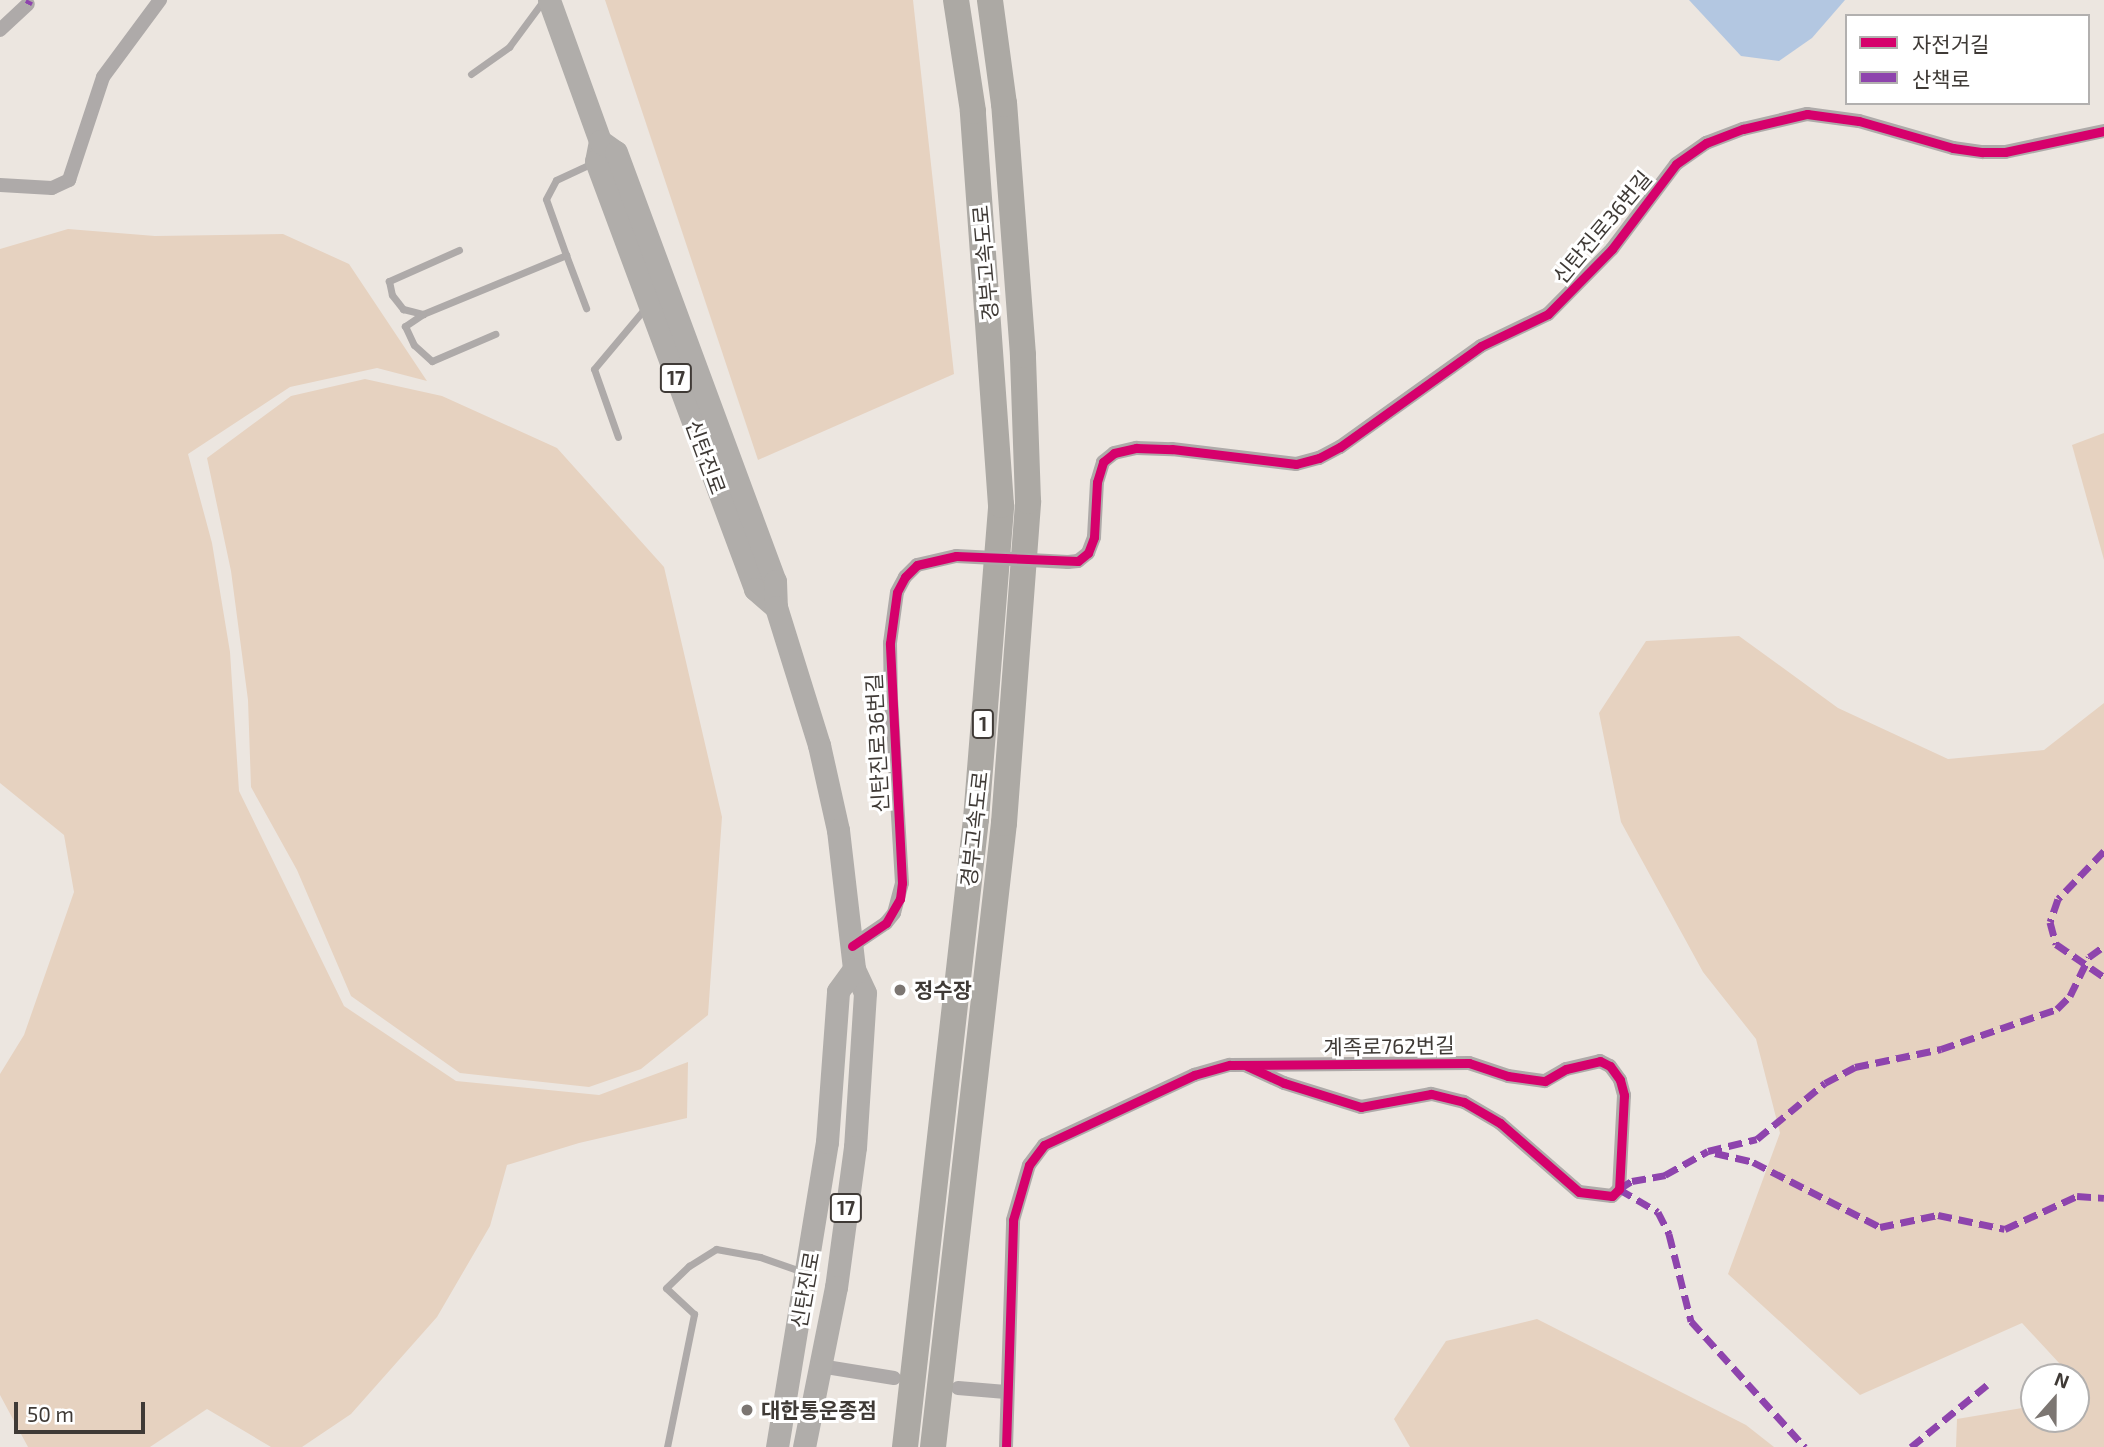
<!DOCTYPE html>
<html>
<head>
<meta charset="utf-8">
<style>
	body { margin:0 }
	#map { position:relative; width:2104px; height:1447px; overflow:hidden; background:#ece6e0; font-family:"Exo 2","Noto Sans KR",sans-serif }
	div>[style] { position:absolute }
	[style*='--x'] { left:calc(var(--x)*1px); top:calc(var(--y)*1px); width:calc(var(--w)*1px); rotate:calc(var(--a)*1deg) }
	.green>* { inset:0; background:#e6d2c0 }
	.water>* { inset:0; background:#b3c7e1 }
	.service>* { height:7px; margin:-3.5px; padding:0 3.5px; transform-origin:3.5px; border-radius:3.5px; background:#aeaaa9 }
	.minor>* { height:14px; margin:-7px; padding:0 7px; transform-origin:7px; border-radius:7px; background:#aeaaa9 }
	.primary>* { height:23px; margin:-11.5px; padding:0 11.5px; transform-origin:11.5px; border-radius:11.5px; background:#b0adaa }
	.motorway>* { height:26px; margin:-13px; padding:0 13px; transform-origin:13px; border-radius:13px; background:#aca9a4 }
	.minor-bridge>* { height:14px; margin:-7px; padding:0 7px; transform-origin:7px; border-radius:7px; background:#aeaaa9 }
	.quiet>* { height:7px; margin-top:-3.5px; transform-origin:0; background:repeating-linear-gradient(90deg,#8e44ad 0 14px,transparent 0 21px) }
	.cycleway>* { height:9px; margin:-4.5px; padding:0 4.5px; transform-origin:4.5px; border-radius:4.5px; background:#d6006c }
	.dots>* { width:19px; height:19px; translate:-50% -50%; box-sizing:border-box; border:4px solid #fff; border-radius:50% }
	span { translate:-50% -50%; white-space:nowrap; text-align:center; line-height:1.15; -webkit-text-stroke:6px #fff; paint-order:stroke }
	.shield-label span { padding:2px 5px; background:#fff; border:2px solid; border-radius:5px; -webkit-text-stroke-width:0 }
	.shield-label { font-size:19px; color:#3f3a36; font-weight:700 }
	.street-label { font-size:21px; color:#3f3a36 }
	.poi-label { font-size:21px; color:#3f3a36; font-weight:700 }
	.left { translate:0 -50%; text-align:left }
	.legend { position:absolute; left:1845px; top:14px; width:245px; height:91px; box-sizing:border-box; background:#fff; border:2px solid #b2b0af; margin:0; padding:9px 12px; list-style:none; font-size:21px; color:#3f3a36 }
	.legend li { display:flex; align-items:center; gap:14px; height:35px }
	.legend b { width:35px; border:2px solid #b2b0af }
	.north { position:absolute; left:2020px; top:1363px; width:70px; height:70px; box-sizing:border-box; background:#fff; border:2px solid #b2b0af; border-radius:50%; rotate:21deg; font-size:19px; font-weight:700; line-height:28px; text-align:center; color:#3f3a36 }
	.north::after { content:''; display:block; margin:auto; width:24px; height:32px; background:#7c7672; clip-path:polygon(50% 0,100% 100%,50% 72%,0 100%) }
	.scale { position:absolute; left:14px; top:1402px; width:131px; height:32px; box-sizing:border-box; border:4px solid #3f3a36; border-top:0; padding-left:9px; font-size:21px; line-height:24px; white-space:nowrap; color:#3f3a36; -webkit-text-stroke:5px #fff; paint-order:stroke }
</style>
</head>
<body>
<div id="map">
	<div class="green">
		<div style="clip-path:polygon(605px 0,913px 0,954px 374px,758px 460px)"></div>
		<div style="clip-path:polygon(68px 229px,155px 236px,283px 234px,349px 264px,427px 381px,377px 368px,290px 387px,188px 454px,212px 543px,230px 652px,239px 791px,344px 1006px,456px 1081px,599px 1095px,688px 1062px,687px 1118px,579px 1143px,507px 1165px,490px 1226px,437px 1317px,351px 1414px,302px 1447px,271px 1447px,207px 1409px,150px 1447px,28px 1447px,0 1395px,0 1074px,24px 1035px,74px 892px,64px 835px,0 783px,0 249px)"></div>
		<div style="clip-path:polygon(365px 379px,442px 396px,557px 448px,664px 567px,722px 817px,708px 1015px,641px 1069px,589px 1087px,460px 1073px,351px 996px,297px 870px,251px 787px,248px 700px,231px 571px,207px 458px,291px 396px)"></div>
		<div style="clip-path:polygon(2104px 433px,2104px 560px,2072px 445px)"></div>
		<div style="clip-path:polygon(1739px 636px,1838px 708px,1948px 759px,2044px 750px,2104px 703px,2104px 1447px,1956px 1447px,1957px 1419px,2034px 1406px,2034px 1419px,2076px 1419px,2076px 1399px,2090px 1397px,2076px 1381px,2076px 1377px,2072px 1377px,2022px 1323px,1860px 1395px,1728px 1274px,1780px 1133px,1756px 1039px,1703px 972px,1621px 822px,1599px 713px,1646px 641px)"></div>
		<div style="clip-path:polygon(1537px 1319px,1746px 1425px,1774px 1447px,1410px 1447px,1394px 1419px,1446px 1341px)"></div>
	</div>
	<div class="water">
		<div style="clip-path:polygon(1689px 0,1845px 0,1812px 38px,1779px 61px,1741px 56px)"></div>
	</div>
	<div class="service">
		<div style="--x:471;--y:74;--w:47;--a:-35.4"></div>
		<div style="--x:509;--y:47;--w:57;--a:-53.5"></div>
		<div style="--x:459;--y:250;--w:77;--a:156.1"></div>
		<div style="--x:389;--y:281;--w:14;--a:78"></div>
		<div style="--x:392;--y:295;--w:18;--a:52"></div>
		<div style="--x:403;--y:309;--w:21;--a:14"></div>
		<div style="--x:423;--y:314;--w:155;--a:-22.4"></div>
		<div style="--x:566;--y:255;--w:59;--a:-109.7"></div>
		<div style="--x:546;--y:199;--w:21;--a:-62"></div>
		<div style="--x:556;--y:180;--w:40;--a:-25"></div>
		<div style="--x:566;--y:255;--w:57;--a:69.3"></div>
		<div style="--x:423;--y:314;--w:22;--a:146"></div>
		<div style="--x:405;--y:326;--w:21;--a:65"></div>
		<div style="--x:414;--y:345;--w:24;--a:42"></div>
		<div style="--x:432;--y:361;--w:69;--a:-23.2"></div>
		<div style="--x:618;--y:437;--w:72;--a:-109.4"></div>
		<div style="--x:594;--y:369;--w:81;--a:-50"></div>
		<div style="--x:667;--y:1447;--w:136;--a:-78.5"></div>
		<div style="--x:694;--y:1314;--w:38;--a:-137"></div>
		<div style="--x:666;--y:1288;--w:32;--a:-44"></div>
		<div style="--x:689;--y:1266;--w:32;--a:-32"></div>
		<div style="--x:716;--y:1249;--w:45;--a:10.3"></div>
		<div style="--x:760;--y:1257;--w:46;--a:19.2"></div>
	</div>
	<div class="minor">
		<div style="--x:0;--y:30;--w:38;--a:-43"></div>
		<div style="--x:0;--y:185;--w:52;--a:3.3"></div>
		<div style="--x:52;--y:188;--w:19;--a:-25"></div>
		<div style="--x:69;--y:180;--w:108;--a:-71.7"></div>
		<div style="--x:103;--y:77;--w:96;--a:-53.5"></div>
		<div style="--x:1068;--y:562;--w:10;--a:-6"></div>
		<div style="--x:1078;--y:561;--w:13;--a:-39"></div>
		<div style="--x:1088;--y:553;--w:17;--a:-69"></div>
		<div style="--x:1094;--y:537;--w:55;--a:-86.9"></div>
		<div style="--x:1097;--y:482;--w:21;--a:-73"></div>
		<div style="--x:1103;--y:462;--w:14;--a:-39"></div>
		<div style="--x:1114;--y:453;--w:23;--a:-13"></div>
		<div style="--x:1136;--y:448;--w:36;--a:2"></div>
		<div style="--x:1172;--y:449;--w:125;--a:6.9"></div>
		<div style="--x:1296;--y:464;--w:24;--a:-15"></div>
		<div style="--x:1319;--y:458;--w:24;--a:-28"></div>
		<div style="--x:1340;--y:447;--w:173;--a:-35.6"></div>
		<div style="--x:1481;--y:346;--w:74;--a:-25.5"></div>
		<div style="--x:1548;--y:314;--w:91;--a:-45.4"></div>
		<div style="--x:1612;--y:249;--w:106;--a:-53"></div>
		<div style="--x:1676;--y:164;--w:37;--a:-35"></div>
		<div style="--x:1706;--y:143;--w:40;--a:-21"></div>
		<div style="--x:1743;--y:129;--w:66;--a:-13.2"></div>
		<div style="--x:1807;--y:114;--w:52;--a:7.7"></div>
		<div style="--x:1859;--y:121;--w:98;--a:16"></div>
		<div style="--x:1953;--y:148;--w:30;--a:8"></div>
		<div style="--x:1983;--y:152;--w:22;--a:0"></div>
		<div style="--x:2005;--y:152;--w:101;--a:-12"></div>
		<div style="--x:852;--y:946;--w:41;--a:-34.1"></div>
		<div style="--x:886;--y:923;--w:13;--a:-51"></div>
		<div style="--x:894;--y:913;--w:31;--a:-75"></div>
		<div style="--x:902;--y:883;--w:183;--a:-93.4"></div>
		<div style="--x:891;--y:700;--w:57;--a:-91"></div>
		<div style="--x:890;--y:643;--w:51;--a:-82.2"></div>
		<div style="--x:897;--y:592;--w:17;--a:-62"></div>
		<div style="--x:905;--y:577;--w:17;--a:-45"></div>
		<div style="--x:917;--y:565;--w:40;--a:-13"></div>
		<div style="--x:820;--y:1366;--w:75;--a:9.2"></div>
		<div style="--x:958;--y:1388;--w:48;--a:4.8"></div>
		<div style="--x:1006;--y:1447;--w:227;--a:-88.2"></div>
		<div style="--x:1013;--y:1220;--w:57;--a:-73.8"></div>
		<div style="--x:1029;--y:1165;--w:25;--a:-53"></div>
		<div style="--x:1044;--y:1145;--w:166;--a:-25"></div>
		<div style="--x:1194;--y:1075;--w:37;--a:-16"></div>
		<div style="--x:1230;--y:1065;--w:239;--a:-0.5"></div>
		<div style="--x:1469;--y:1063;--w:41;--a:18.4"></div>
		<div style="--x:1508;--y:1076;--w:37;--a:8"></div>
		<div style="--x:1545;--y:1081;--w:24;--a:-30"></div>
		<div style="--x:1566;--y:1069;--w:35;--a:-13"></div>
		<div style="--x:1600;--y:1061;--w:11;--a:27"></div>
		<div style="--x:1610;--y:1066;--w:17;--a:54"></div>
		<div style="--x:1620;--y:1080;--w:16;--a:75"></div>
		<div style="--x:1624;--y:1095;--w:94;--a:93"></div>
		<div style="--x:1619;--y:1189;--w:10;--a:135"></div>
		<div style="--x:1612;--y:1196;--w:33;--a:-173"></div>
		<div style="--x:1579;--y:1192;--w:105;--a:-138.9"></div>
		<div style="--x:1500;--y:1123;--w:42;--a:-149.7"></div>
		<div style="--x:1464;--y:1102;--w:34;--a:-166"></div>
		<div style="--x:1431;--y:1094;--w:71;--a:169.5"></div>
		<div style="--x:1361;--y:1107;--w:81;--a:-162.7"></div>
		<div style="--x:1284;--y:1083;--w:41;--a:-155.3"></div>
	</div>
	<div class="primary">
		<div style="--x:549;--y:0;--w:150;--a:70.1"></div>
		<div style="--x:600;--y:141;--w:20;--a:101"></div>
		<div style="--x:596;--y:161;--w:457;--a:69.6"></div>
		<div style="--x:755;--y:589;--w:28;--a:41"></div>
		<div style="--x:600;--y:141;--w:19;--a:35"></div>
		<div style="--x:616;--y:152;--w:458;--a:69.7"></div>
		<div style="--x:775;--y:581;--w:26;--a:88"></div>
		<div style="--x:776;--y:607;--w:145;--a:72.7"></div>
		<div style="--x:819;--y:745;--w:87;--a:77.4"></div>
		<div style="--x:838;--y:830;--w:140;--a:83.4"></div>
		<div style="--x:854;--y:969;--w:26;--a:65"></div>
		<div style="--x:865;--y:993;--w:154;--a:93.7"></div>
		<div style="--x:855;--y:1147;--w:141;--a:97.7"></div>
		<div style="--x:836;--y:1287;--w:163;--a:101.3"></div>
		<div style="--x:777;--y:1447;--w:309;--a:-80.7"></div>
		<div style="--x:827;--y:1142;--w:151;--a:-85.8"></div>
		<div style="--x:838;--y:991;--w:27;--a:-54"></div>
	</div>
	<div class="motorway">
		<div style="--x:905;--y:1447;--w:632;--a:-83.55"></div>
		<div style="--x:976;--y:819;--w:315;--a:-85.4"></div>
		<div style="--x:1001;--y:505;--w:395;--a:-94.1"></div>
		<div style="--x:973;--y:111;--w:112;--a:-98.7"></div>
		<div style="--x:933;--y:1447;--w:628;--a:-83.51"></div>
		<div style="--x:1004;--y:823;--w:323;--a:-85.7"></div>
		<div style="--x:1028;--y:501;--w:146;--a:-92"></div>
		<div style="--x:1023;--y:355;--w:252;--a:-94.3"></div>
		<div style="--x:1004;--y:104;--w:105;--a:-97.7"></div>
	</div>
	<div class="minor-bridge">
		<div style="--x:956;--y:556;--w:112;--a:3.1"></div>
	</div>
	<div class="quiet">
		<div style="--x:28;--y:4;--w:4;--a:-63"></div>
		<div style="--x:2104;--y:851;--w:66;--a:133.8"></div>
		<div style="--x:2058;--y:899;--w:24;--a:109"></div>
		<div style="--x:2050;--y:922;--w:23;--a:75"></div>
		<div style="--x:2056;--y:944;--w:58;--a:34.5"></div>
		<div style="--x:1715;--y:1153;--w:39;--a:13"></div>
		<div style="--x:1753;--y:1162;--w:143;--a:27.1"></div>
		<div style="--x:1880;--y:1227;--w:59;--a:-11.7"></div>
		<div style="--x:1938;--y:1215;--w:68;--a:11.8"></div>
		<div style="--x:2005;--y:1229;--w:79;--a:-24.6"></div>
		<div style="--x:2077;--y:1196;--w:27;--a:4"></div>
		<div style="--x:1619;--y:1189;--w:15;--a:-32"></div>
		<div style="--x:1632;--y:1181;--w:34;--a:-10"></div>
		<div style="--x:1665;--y:1175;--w:49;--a:-29.2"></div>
		<div style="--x:1708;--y:1151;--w:50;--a:-13.8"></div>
		<div style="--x:1757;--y:1139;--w:88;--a:-39.5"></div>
		<div style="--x:1825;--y:1083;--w:34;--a:-28"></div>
		<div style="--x:1855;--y:1067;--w:88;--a:-11.8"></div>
		<div style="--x:1941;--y:1049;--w:123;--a:-19"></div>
		<div style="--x:2057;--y:1009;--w:18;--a:-45"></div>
		<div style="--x:2070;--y:996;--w:43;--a:-64"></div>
		<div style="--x:2089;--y:957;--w:19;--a:-36"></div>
		<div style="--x:1619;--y:1189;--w:45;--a:30.5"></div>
		<div style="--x:1658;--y:1212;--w:25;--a:63"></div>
		<div style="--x:1669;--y:1234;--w:90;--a:75.8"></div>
		<div style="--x:1691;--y:1321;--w:170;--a:47.9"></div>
		<div style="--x:1911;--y:1447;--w:98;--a:-39.2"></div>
	</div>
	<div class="cycleway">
		<div style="--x:852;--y:946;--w:41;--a:-34.1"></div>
		<div style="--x:886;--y:923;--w:28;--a:-60"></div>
		<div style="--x:900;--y:899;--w:16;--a:-83"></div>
		<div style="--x:902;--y:883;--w:240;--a:-92.9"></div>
		<div style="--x:890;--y:643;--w:51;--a:-82.2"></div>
		<div style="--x:897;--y:592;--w:17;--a:-62"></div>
		<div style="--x:905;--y:577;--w:17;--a:-45"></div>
		<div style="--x:917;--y:565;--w:40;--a:-13"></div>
		<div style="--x:956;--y:556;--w:122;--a:2.3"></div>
		<div style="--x:1078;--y:561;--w:13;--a:-39"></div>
		<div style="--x:1088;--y:553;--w:17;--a:-69"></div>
		<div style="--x:1094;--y:537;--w:55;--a:-86.9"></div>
		<div style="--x:1097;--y:482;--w:21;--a:-73"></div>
		<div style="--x:1103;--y:462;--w:14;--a:-39"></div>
		<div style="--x:1114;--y:453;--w:23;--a:-13"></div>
		<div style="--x:1136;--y:448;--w:36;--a:2"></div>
		<div style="--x:1172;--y:449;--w:125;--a:6.9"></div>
		<div style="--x:1296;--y:464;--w:24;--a:-15"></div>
		<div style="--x:1319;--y:458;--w:24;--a:-28"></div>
		<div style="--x:1340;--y:447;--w:173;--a:-35.6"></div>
		<div style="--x:1481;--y:346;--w:74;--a:-25.5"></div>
		<div style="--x:1548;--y:314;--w:91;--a:-45.4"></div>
		<div style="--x:1612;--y:249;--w:106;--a:-53"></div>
		<div style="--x:1676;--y:164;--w:37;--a:-35"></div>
		<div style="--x:1706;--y:143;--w:40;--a:-21"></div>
		<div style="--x:1743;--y:129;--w:66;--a:-13.2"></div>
		<div style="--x:1807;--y:114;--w:52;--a:7.7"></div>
		<div style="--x:1859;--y:121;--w:98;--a:16"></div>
		<div style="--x:1953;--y:148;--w:30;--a:8"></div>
		<div style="--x:1983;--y:152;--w:22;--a:0"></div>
		<div style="--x:2005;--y:152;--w:101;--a:-12"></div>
		<div style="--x:1006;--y:1447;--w:227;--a:-88.2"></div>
		<div style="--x:1013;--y:1220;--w:57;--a:-73.8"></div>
		<div style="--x:1029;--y:1165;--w:25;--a:-53"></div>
		<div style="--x:1044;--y:1145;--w:166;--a:-25"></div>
		<div style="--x:1194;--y:1075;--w:37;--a:-16"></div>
		<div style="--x:1230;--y:1065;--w:239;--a:-0.5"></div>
		<div style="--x:1469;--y:1063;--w:41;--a:18.4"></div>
		<div style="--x:1508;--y:1076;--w:37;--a:8"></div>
		<div style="--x:1545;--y:1081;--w:24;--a:-30"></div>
		<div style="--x:1566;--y:1069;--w:35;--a:-13"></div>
		<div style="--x:1600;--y:1061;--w:11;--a:27"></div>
		<div style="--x:1610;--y:1066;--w:17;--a:54"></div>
		<div style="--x:1620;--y:1080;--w:16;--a:75"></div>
		<div style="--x:1624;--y:1095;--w:94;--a:93"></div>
		<div style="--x:1619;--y:1189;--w:10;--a:135"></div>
		<div style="--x:1612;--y:1196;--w:33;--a:-173"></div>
		<div style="--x:1579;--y:1192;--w:105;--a:-138.9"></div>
		<div style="--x:1500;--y:1123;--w:42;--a:-149.7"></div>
		<div style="--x:1464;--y:1102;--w:34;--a:-166"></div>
		<div style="--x:1431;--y:1094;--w:71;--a:169.5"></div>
		<div style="--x:1361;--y:1107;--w:81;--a:-162.7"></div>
		<div style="--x:1284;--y:1083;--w:41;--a:-155.3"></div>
	</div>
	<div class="dots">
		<div style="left:900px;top:990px;background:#7c7672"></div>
		<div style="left:747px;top:1410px;background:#7c7672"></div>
	</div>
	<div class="shield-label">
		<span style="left:676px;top:378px">17</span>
		<span style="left:983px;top:724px">1</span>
		<span style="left:846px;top:1208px">17</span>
	</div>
	<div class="street-label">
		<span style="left:1602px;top:227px;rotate:-50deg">신탄진로36번길</span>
		<span style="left:985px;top:263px;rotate:-95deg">경부고속도로</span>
		<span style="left:706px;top:457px;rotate:70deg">신탄진로</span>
		<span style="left:877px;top:743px;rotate:-93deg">신탄진로36번길</span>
		<span style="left:974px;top:829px;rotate:-84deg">경부고속도로</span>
		<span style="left:1389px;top:1046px;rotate:-1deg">계족로762번길</span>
		<span style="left:805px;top:1290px;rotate:-80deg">신탄진로</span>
	</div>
	<div class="poi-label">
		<span class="left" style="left:914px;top:990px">정수장</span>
		<span class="left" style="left:761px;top:1410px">대한통운종점</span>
	</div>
	<ul class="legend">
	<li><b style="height:9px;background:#d6006c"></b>자전거길</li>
	<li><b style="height:9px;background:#8e44ad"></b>산책로</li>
	</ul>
	<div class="north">N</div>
	<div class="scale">50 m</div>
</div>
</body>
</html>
